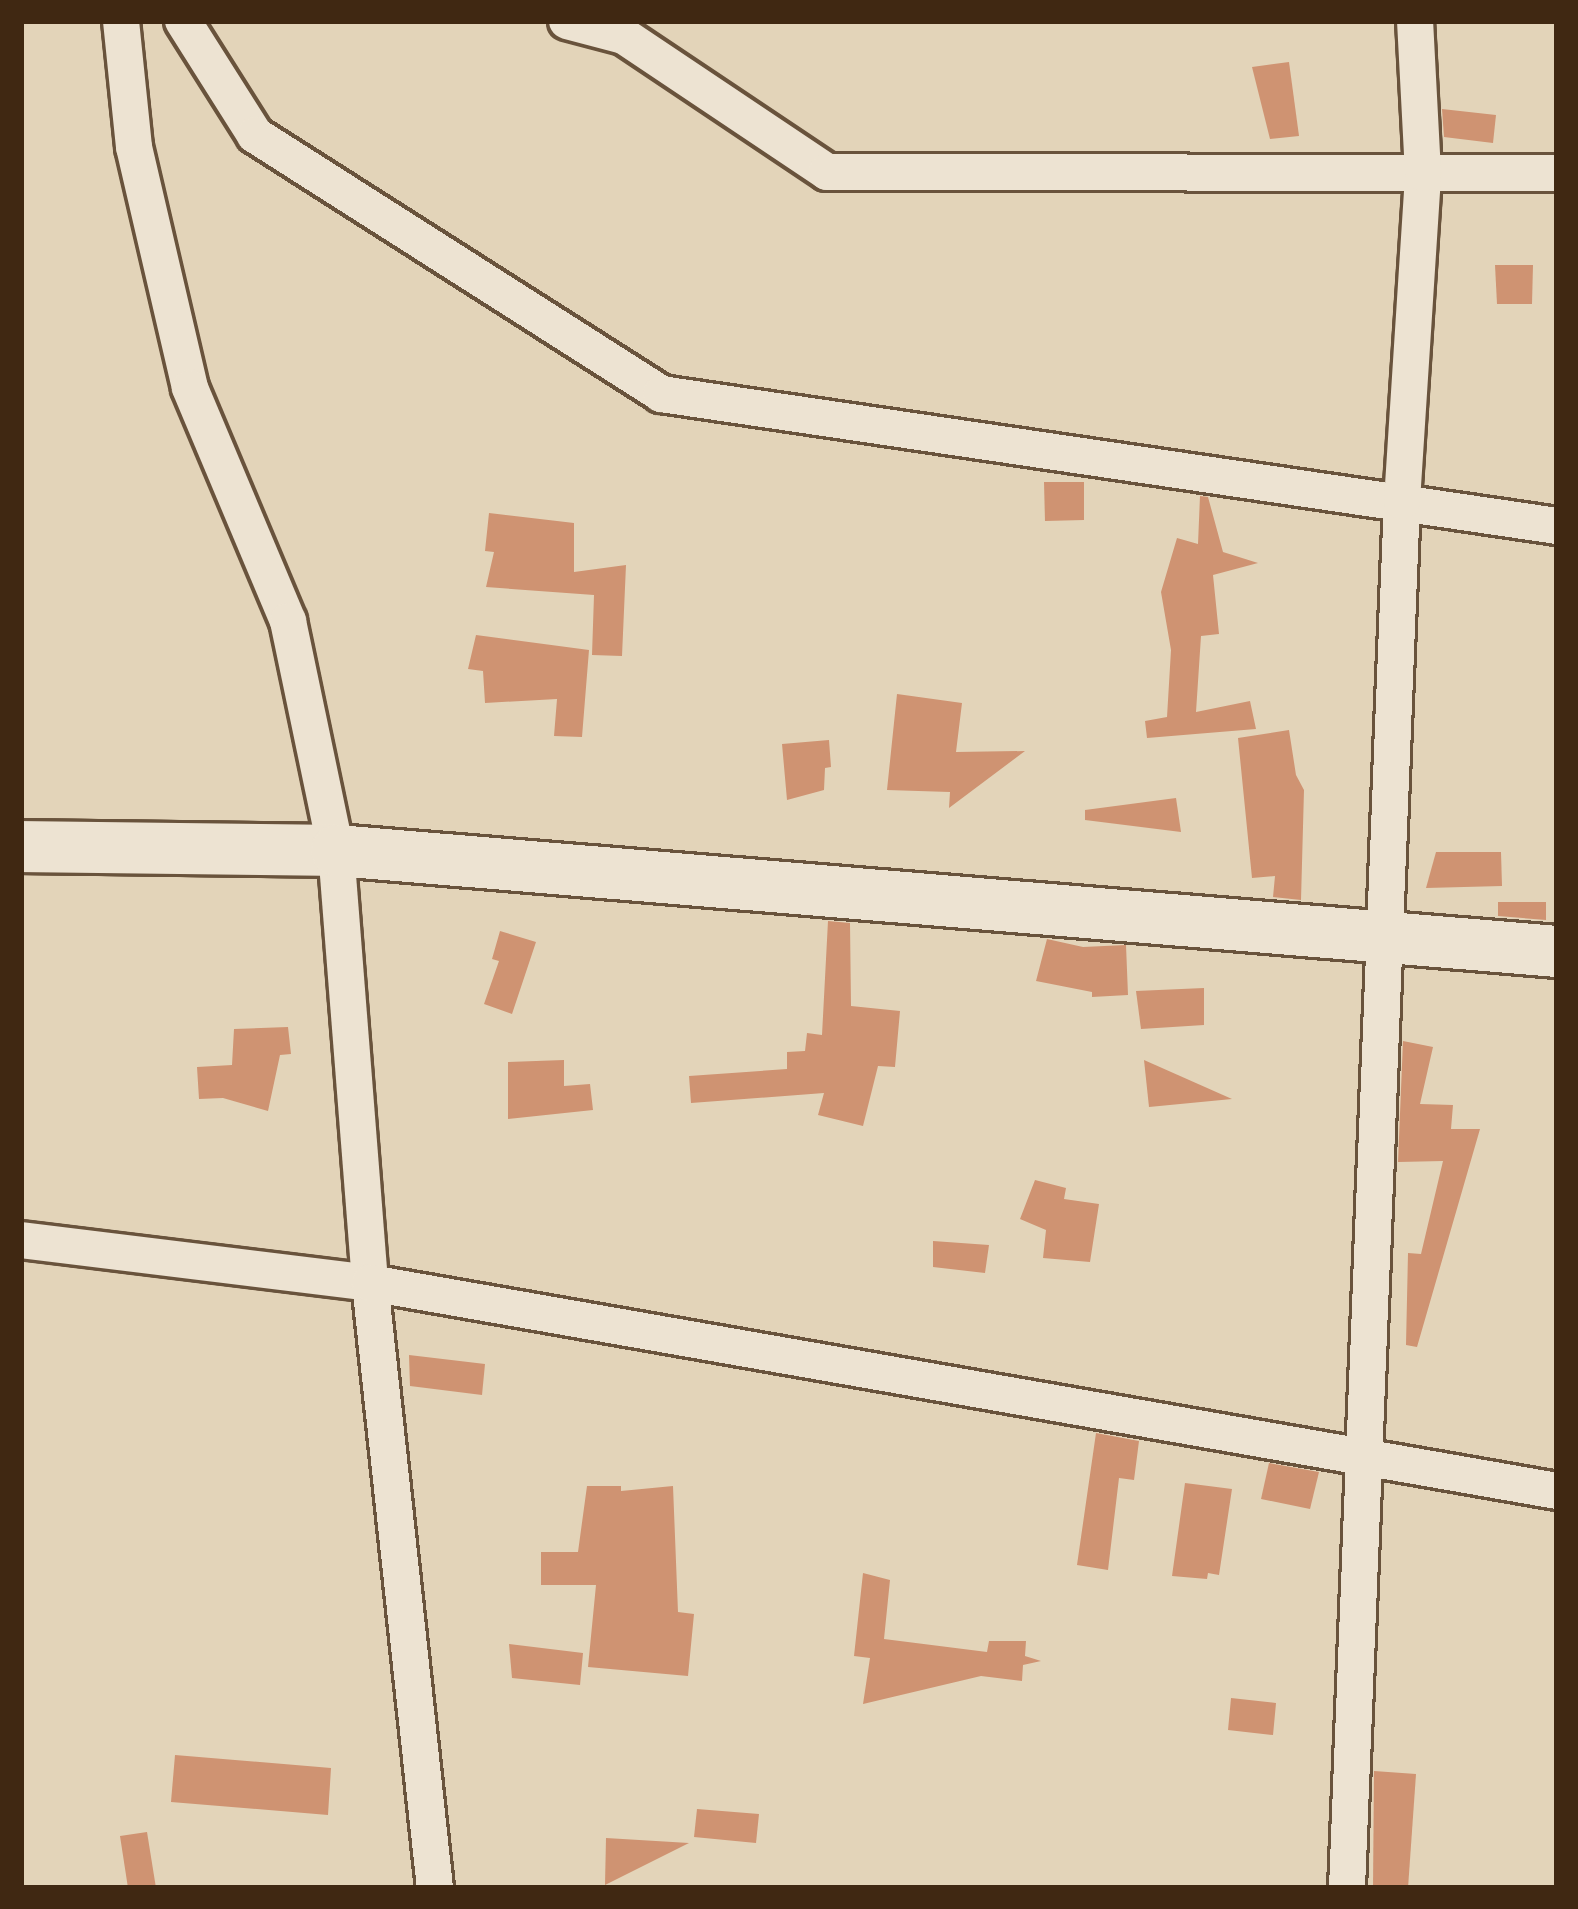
<!DOCTYPE html>
<html>
<head>
<meta charset="utf-8">
<style>
	body { margin:0 }
	#map { position:relative; width:1578px; height:1909px; overflow:hidden; background:#e3d4b9; font-family:Vollkorn,serif }
	div>[style] { position:absolute }
	[style*='--x'] { left:calc(var(--x)*1px); top:calc(var(--y)*1px); width:calc(var(--w)*1px); rotate:calc(var(--a)*1deg) }
	.building>* { inset:0; background:#cf9372 }
	.roads { filter:drop-shadow(3px 0 #69533c) drop-shadow(-3px 0 #69533c) drop-shadow(0 3px #69533c) drop-shadow(0 -3px #69533c) }
	.minor>* { height:36px; margin:-18px; padding:0 18px; transform-origin:18px; border-radius:18px; background:#ede3d2 }
	.secondary>* { height:51px; margin:-25.5px; padding:0 25.5px; transform-origin:25.5px; border-radius:25.5px; background:#ede3d2 }
	span { translate:-50% -50%; white-space:nowrap; text-align:center; line-height:1.15; -webkit-text-stroke:12px #ede3d2; paint-order:stroke }
	.frame { position:absolute; inset:0; border:24px solid #402812; pointer-events:none }
</style>
</head>
<body>
<div id="map">
	<div class="building">
		<div style="clip-path:polygon(1289px 62px,1299px 136px,1270px 139px,1252px 67px)"></div>
		<div style="clip-path:polygon(1442px 109px,1496px 115px,1493px 143px,1444px 137px)"></div>
		<div style="clip-path:polygon(1495px 265px,1533px 265px,1532px 304px,1497px 304px)"></div>
		<div style="clip-path:polygon(1044px 482px,1084px 482px,1084px 520px,1045px 521px)"></div>
		<div style="clip-path:polygon(1200px 496px,1208px 497px,1223px 552px,1258px 563px,1213px 575px,1219px 634px,1201px 636px,1196px 712px,1250px 701px,1256px 729px,1147px 738px,1145px 721px,1167px 717px,1171px 650px,1161px 592px,1177px 538px,1198px 544px)"></div>
		<div style="clip-path:polygon(489px 513px,574px 523px,574px 572px,626px 565px,622px 656px,592px 655px,594px 595px,486px 587px,494px 552px,485px 551px)"></div>
		<div style="clip-path:polygon(476px 635px,589px 650px,582px 737px,554px 736px,557px 699px,485px 703px,483px 671px,468px 669px)"></div>
		<div style="clip-path:polygon(897px 694px,962px 703px,956px 752px,1025px 751px,949px 808px,950px 792px,887px 790px)"></div>
		<div style="clip-path:polygon(1289px 730px,1296px 775px,1304px 790px,1301px 900px,1273px 897px,1275px 876px,1252px 878px,1238px 738px)"></div>
		<div style="clip-path:polygon(829px 740px,831px 767px,825px 768px,824px 790px,787px 800px,782px 744px)"></div>
		<div style="clip-path:polygon(1176px 798px,1181px 832px,1085px 820px,1085px 810px)"></div>
		<div style="clip-path:polygon(1436px 852px,1501px 852px,1502px 886px,1426px 888px)"></div>
		<div style="clip-path:polygon(1498px 902px,1546px 902px,1546px 920px,1498px 916px)"></div>
		<div style="clip-path:polygon(828px 921px,850px 923px,851px 1006px,900px 1011px,895px 1067px,878px 1066px,863px 1126px,818px 1115px,824px 1093px,691px 1103px,689px 1076px,787px 1069px,787px 1052px,805px 1051px,807px 1033px,822px 1035px)"></div>
		<div style="clip-path:polygon(500px 931px,536px 942px,512px 1014px,484px 1004px,499px 961px,492px 959px)"></div>
		<div style="clip-path:polygon(1047px 939px,1083px 947px,1126px 945px,1128px 995px,1092px 997px,1092px 992px,1036px 981px)"></div>
		<div style="clip-path:polygon(1204px 988px,1204px 1025px,1141px 1029px,1136px 991px)"></div>
		<div style="clip-path:polygon(288px 1027px,291px 1054px,280px 1055px,268px 1111px,223px 1098px,199px 1099px,197px 1067px,232px 1065px,234px 1029px)"></div>
		<div style="clip-path:polygon(1403px 1041px,1433px 1047px,1420px 1104px,1453px 1105px,1451px 1129px,1480px 1129px,1417px 1347px,1406px 1345px,1408px 1253px,1421px 1254px,1443px 1161px,1398px 1162px)"></div>
		<div style="clip-path:polygon(564px 1060px,564px 1086px,590px 1084px,593px 1110px,508px 1119px,508px 1062px)"></div>
		<div style="clip-path:polygon(1144px 1060px,1232px 1099px,1149px 1107px)"></div>
		<div style="clip-path:polygon(1035px 1180px,1066px 1188px,1064px 1199px,1099px 1204px,1090px 1262px,1043px 1258px,1046px 1230px,1020px 1219px)"></div>
		<div style="clip-path:polygon(933px 1241px,989px 1245px,985px 1273px,933px 1267px)"></div>
		<div style="clip-path:polygon(409px 1355px,485px 1364px,482px 1395px,410px 1386px)"></div>
		<div style="clip-path:polygon(1096px 1433px,1139px 1441px,1134px 1480px,1119px 1478px,1108px 1570px,1077px 1565px)"></div>
		<div style="clip-path:polygon(1269px 1463px,1319px 1472px,1310px 1509px,1261px 1499px)"></div>
		<div style="clip-path:polygon(1185px 1483px,1232px 1489px,1219px 1575px,1208px 1573px,1207px 1579px,1172px 1576px)"></div>
		<div style="clip-path:polygon(587px 1486px,621px 1486px,621px 1491px,673px 1486px,678px 1612px,694px 1614px,688px 1676px,588px 1667px,596px 1585px,541px 1585px,541px 1552px,578px 1552px)"></div>
		<div style="clip-path:polygon(863px 1573px,890px 1580px,884px 1639px,987px 1652px,989px 1641px,1026px 1641px,1025px 1656px,1041px 1661px,1023px 1665px,1022px 1681px,981px 1676px,863px 1704px,870px 1658px,854px 1656px)"></div>
		<div style="clip-path:polygon(509px 1644px,583px 1653px,580px 1685px,512px 1678px)"></div>
		<div style="clip-path:polygon(1231px 1698px,1276px 1703px,1273px 1735px,1228px 1730px)"></div>
		<div style="clip-path:polygon(175px 1755px,331px 1768px,328px 1815px,171px 1802px)"></div>
		<div style="clip-path:polygon(1374px 1771px,1416px 1774px,1408px 1888px,1373px 1888px)"></div>
		<div style="clip-path:polygon(697px 1809px,759px 1814px,756px 1843px,694px 1837px)"></div>
		<div style="clip-path:polygon(147px 1832px,156px 1888px,128px 1888px,120px 1836px)"></div>
		<div style="clip-path:polygon(606px 1838px,689px 1843px,605px 1885px)"></div>
	</div>
	<div class="roads">
		<div class="minor">
			<div style="--x:121;--y:21;--w:127;--a:84.1"></div>
			<div style="--x:134;--y:147;--w:247;--a:76.9"></div>
			<div style="--x:190;--y:388;--w:253;--a:67.2"></div>
			<div style="--x:288;--y:621;--w:234;--a:78.2"></div>
			<div style="--x:336;--y:850;--w:434;--a:85.5"></div>
			<div style="--x:370;--y:1283;--w:608;--a:83.87"></div>
			<div style="--x:183;--y:21;--w:135;--a:57.7"></div>
			<div style="--x:255;--y:135;--w:482;--a:32.5"></div>
			<div style="--x:661;--y:394;--w:906;--a:8.38"></div>
			<div style="--x:567;--y:21;--w:59;--a:14.7"></div>
			<div style="--x:624;--y:36;--w:244;--a:33.8"></div>
			<div style="--x:827;--y:172;--w:730;--a:0.08"></div>
			<div style="--x:21;--y:1240;--w:352;--a:7"></div>
			<div style="--x:370;--y:1283;--w:1205;--a:9.94"></div>
			<div style="--x:1347;--y:1888;--w:1388;--a:-87.73"></div>
			<div style="--x:1402;--y:501;--w:329;--a:-86.3"></div>
			<div style="--x:1423;--y:173;--w:152;--a:-93"></div>
		</div>
		<div class="secondary">
			<div style="--x:21;--y:846;--w:315;--a:0.7"></div>
			<div style="--x:336;--y:850;--w:1225;--a:4.73"></div>
		</div>
	</div>
	<div class="frame"></div>
</div>
</body>
</html>
